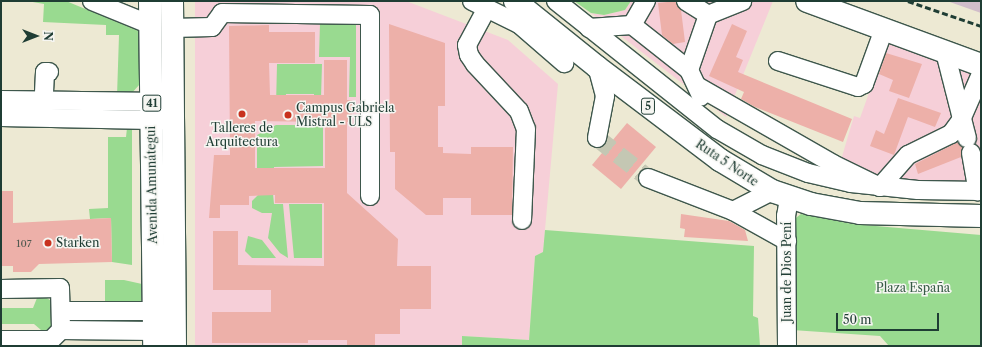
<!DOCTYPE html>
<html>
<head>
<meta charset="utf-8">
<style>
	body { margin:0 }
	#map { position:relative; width:982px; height:347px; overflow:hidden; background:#ede9d3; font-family:"Libre Caslon Text",serif }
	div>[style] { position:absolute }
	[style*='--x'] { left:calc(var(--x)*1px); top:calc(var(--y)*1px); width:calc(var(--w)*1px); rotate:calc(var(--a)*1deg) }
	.built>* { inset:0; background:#f6cfd8 }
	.industrial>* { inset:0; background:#d1bdca }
	.green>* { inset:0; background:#99da90 }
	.building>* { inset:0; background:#edb0a9 }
	.minor-tunnel>* { height:18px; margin-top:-9px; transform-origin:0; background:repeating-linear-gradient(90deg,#c4c7b3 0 18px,transparent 0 27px) }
	.roads { filter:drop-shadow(1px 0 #3e574c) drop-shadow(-1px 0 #3e574c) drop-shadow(0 1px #3e574c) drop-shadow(0 -1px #3e574c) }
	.minor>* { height:18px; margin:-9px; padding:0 9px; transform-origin:9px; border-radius:9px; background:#fff }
	.major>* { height:22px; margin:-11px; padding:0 11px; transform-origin:11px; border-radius:11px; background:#fff }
	.highway>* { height:22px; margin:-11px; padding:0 11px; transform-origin:11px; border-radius:11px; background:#fff }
	.rail>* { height:3px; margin-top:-1.5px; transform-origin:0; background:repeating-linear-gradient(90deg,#1f3d34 0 6px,transparent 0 9px) }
	.dots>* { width:11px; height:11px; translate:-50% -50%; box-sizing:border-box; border:2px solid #f6f6f2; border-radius:50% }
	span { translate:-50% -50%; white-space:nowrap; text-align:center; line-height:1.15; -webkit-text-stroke:3px #f6f6f2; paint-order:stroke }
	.number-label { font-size:10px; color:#525a51 }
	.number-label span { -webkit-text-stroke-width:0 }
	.shield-label span { padding:1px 3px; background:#f6f6f2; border:1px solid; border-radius:3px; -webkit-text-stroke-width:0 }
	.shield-label { font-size:11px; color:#1f3d34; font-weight:700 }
	.poi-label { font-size:12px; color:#1f3d34 }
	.left { translate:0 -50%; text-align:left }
	.street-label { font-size:12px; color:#1f3d34 }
	.park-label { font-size:12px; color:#375c46 }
	.frame { position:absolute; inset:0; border:2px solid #1f3d34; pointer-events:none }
	.north { position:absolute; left:16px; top:16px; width:40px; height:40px; -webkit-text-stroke:3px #f6f6f2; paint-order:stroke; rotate:90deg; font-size:11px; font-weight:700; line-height:16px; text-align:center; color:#1f3d34 }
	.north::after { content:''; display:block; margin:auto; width:14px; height:18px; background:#1f3d34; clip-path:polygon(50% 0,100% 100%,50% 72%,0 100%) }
	.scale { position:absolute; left:836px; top:313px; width:103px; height:18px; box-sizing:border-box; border:2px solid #1f3d34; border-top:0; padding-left:5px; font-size:12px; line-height:14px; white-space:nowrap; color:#1f3d34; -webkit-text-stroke:3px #f6f6f2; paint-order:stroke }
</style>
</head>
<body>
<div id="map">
	<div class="built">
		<div style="clip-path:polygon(195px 1px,406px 1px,508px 40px,558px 84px,543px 252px,535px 256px,529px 340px,462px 336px,462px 346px,195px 346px)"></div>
		<div style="clip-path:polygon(631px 1px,773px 1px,726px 117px,591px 13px,604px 15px,625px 10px)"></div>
		<div style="clip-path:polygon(887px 43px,981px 76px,981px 184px,917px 182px,862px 173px,841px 160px,854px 116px,860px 118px)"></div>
	</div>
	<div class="industrial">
		<div style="clip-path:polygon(947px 1px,981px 1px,981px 13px)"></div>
	</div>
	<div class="green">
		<div style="clip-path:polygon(27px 1px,66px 1px,141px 32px,140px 84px,130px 95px,117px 96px,119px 35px,106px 35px,106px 25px,43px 22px,44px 4px)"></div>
		<div style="clip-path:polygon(574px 1px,631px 1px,625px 10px,604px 15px,591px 13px)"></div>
		<div style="clip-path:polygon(320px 23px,356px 23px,356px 97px,349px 97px,350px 57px,319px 57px)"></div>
		<div style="clip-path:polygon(277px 64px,322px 64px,321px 98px,314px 102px,314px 94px,286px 94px,285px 106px,276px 106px)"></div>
		<div style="clip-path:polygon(276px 125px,323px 125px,323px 166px,274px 167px,274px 186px,257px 186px,257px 135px)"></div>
		<div style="clip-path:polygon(127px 128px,132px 128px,132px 265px,112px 262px,111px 218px,90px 219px,89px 209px,108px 208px,108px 137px,126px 137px)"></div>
		<div style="clip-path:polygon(259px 194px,273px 194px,274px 204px,283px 204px,288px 258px,280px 253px,268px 238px,272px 213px,262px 213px,252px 208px,252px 201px)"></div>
		<div style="clip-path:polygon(289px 204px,322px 204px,322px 258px,294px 258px)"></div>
		<div style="clip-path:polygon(801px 214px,852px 224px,981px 235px,981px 346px,889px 346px,880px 336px,792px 330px,793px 220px)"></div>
		<div style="clip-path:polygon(545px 230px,754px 246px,753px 316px,758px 318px,760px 346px,462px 346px,462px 336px,529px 340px,535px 256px,543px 252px)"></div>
		<div style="clip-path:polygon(248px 236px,262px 240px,276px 258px,252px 258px,245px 251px)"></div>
		<div style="clip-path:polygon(105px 280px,124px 280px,142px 284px,141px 308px,105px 308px)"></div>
		<div style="clip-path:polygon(45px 297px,50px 300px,51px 326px,47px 330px,41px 330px,34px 324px,1px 324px,1px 308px,33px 308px,37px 298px)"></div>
	</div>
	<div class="building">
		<div style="clip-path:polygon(676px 1px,681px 10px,685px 42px,673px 44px,662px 35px,658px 3px)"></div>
		<div style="clip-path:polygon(389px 24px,445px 43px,445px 106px,438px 106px,438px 147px,443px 147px,443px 153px,471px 154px,471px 147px,513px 147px,512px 215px,471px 215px,471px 198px,443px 198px,443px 215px,426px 215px,395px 189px,395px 152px,390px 152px)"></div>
		<div style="clip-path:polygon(732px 24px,747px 31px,736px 57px,743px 60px,738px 72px,852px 119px,843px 142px,755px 107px,741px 99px,744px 92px,709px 76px)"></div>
		<div style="clip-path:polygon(evenodd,269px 25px,269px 32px,315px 32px,315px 63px,269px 63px,270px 95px,324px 95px,324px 60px,347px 60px,347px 100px,352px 100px,352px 122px,347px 122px,347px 193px,398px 239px,397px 266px,431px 266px,431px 309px,400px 309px,400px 334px,375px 334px,375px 346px,347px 346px,347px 340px,308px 340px,308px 343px,212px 343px,212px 312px,271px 312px,271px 290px,213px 290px,213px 231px,238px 231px,238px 265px,324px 266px,324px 203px,275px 203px,275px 195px,249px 196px,249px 205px,220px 205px,220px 218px,209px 218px,214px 155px,230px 155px,229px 26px,269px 25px,255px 121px,325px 122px,325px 168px,255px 168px,255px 121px)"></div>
		<div style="clip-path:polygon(886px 53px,922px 64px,909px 98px,889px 91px,893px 80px,879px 74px)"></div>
		<div style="clip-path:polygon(898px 98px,941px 113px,935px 127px,908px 117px,894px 155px,870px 146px,876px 130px,884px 134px)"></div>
		<div style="clip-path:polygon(627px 123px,656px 147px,621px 189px,592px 165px)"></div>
		<div style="clip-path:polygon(958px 142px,963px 147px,961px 157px,918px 174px,915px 164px)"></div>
		<div style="clip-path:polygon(1px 191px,13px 191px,13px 223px,111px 218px,112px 262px,39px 264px,31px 272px,13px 272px,13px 266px,1px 266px)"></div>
		<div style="clip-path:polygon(681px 214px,729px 221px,745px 230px,748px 241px,684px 237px,685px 229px,680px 228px)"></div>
	</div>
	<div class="minor-tunnel">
		<div style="--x:597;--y:138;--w:65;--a:38.1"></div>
	</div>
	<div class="roads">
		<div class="minor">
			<div style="--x:92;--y:1;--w:64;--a:22.1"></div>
			<div style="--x:472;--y:1;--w:52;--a:26.1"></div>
			<div style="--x:519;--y:24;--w:60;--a:40.9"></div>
			<div style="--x:556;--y:1;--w:206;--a:38.5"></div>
			<div style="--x:717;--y:129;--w:52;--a:30"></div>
			<div style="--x:762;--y:155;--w:49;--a:21.4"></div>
			<div style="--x:808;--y:173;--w:44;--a:13.1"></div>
			<div style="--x:851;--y:183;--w:67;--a:6"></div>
			<div style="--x:918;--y:190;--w:63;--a:0.9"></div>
			<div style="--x:686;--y:1;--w:26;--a:32"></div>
			<div style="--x:708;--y:15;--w:37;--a:-22"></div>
			<div style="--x:487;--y:8;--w:42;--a:118.4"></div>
			<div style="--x:467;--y:45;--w:10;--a:79"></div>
			<div style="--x:469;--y:55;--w:11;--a:56"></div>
			<div style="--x:475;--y:64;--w:64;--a:46.9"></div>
			<div style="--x:519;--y:111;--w:19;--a:69"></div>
			<div style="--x:526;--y:129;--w:91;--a:92.5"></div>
			<div style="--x:632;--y:25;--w:28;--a:-60"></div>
			<div style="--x:172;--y:28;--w:40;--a:-1.4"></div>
			<div style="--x:212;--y:27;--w:17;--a:-54"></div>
			<div style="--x:222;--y:13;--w:148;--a:0.8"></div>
			<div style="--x:370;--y:15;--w:181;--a:90"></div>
			<div style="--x:589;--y:28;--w:43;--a:-4"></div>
			<div style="--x:632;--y:25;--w:73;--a:38.3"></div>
			<div style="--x:689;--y:70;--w:29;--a:65"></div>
			<div style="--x:945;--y:52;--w:89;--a:75.7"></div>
			<div style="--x:778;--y:61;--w:84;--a:18"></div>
			<div style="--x:858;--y:87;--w:7;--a:-27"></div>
			<div style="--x:864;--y:84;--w:59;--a:-70"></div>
			<div style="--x:689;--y:70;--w:58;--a:-70.9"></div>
			<div style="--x:697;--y:86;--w:157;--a:29.8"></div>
			<div style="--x:833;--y:164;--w:52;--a:26.1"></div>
			<div style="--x:880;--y:187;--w:43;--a:-48.8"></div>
			<div style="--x:908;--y:155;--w:48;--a:-26"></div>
			<div style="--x:951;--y:134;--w:17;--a:-54"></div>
			<div style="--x:961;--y:120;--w:50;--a:-66.5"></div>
			<div style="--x:1;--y:100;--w:163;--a:0.7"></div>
			<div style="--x:43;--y:113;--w:41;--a:-87.2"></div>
			<div style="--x:45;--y:72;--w:4;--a:0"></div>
			<div style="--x:1;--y:117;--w:163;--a:1.1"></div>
			<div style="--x:597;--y:138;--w:43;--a:-79.2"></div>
			<div style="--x:605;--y:96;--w:30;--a:-105"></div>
			<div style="--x:971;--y:153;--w:39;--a:80"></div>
			<div style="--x:648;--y:178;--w:91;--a:21.2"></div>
			<div style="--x:733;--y:211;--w:44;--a:-27.1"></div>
			<div style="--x:733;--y:211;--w:62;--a:29.1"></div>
			<div style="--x:1;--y:289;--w:59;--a:-1"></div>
			<div style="--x:60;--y:288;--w:42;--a:88.6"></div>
			<div style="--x:61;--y:311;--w:93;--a:0"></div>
			<div style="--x:1;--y:340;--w:50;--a:0"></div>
			<div style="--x:51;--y:340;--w:14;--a:-45"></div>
			<div style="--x:61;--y:330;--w:93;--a:0.6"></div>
			<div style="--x:787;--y:346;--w:130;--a:-90.4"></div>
			<div style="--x:786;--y:216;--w:17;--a:-80"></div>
		</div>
		<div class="major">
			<div style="--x:150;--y:1;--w:345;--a:89.3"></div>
			<div style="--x:172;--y:1;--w:345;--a:89.5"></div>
		</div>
		<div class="highway">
			<div style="--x:515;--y:1;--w:105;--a:38.8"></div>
			<div style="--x:597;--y:67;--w:154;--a:37.1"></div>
			<div style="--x:720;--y:160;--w:61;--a:30.8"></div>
			<div style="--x:772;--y:191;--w:41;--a:18.4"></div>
			<div style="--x:811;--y:204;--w:50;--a:10.4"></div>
			<div style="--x:860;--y:213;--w:121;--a:1.4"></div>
			<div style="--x:807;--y:1;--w:185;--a:20.2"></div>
		</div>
	</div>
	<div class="rail">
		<div style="--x:908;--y:1;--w:77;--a:18.9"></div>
	</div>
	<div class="dots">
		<div style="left:242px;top:114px;background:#c8321e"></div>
		<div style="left:288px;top:115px;background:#c8321e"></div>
		<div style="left:48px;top:243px;background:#c8321e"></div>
	</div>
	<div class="number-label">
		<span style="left:24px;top:244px">107</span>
	</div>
	<div class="shield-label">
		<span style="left:152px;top:103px">41</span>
		<span style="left:648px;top:106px">5</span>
	</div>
	<div class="poi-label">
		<span class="left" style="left:296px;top:115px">Campus Gabriela<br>Mistral - ULS</span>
		<span style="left:242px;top:135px">Talleres de<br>Arquitectura</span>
		<span class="left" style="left:56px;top:243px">Starken</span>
	</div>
	<div class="street-label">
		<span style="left:727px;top:163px;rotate:34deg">Ruta 5 Norte</span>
		<span style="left:152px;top:185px;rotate:-91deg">Avenida Amunátegui</span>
		<span style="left:787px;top:272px;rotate:-90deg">Juan de Dios Pení</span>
	</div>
	<div class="park-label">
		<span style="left:913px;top:288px">Plaza España</span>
	</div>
	<div class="frame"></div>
	<div class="north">N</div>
	<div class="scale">50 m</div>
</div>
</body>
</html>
